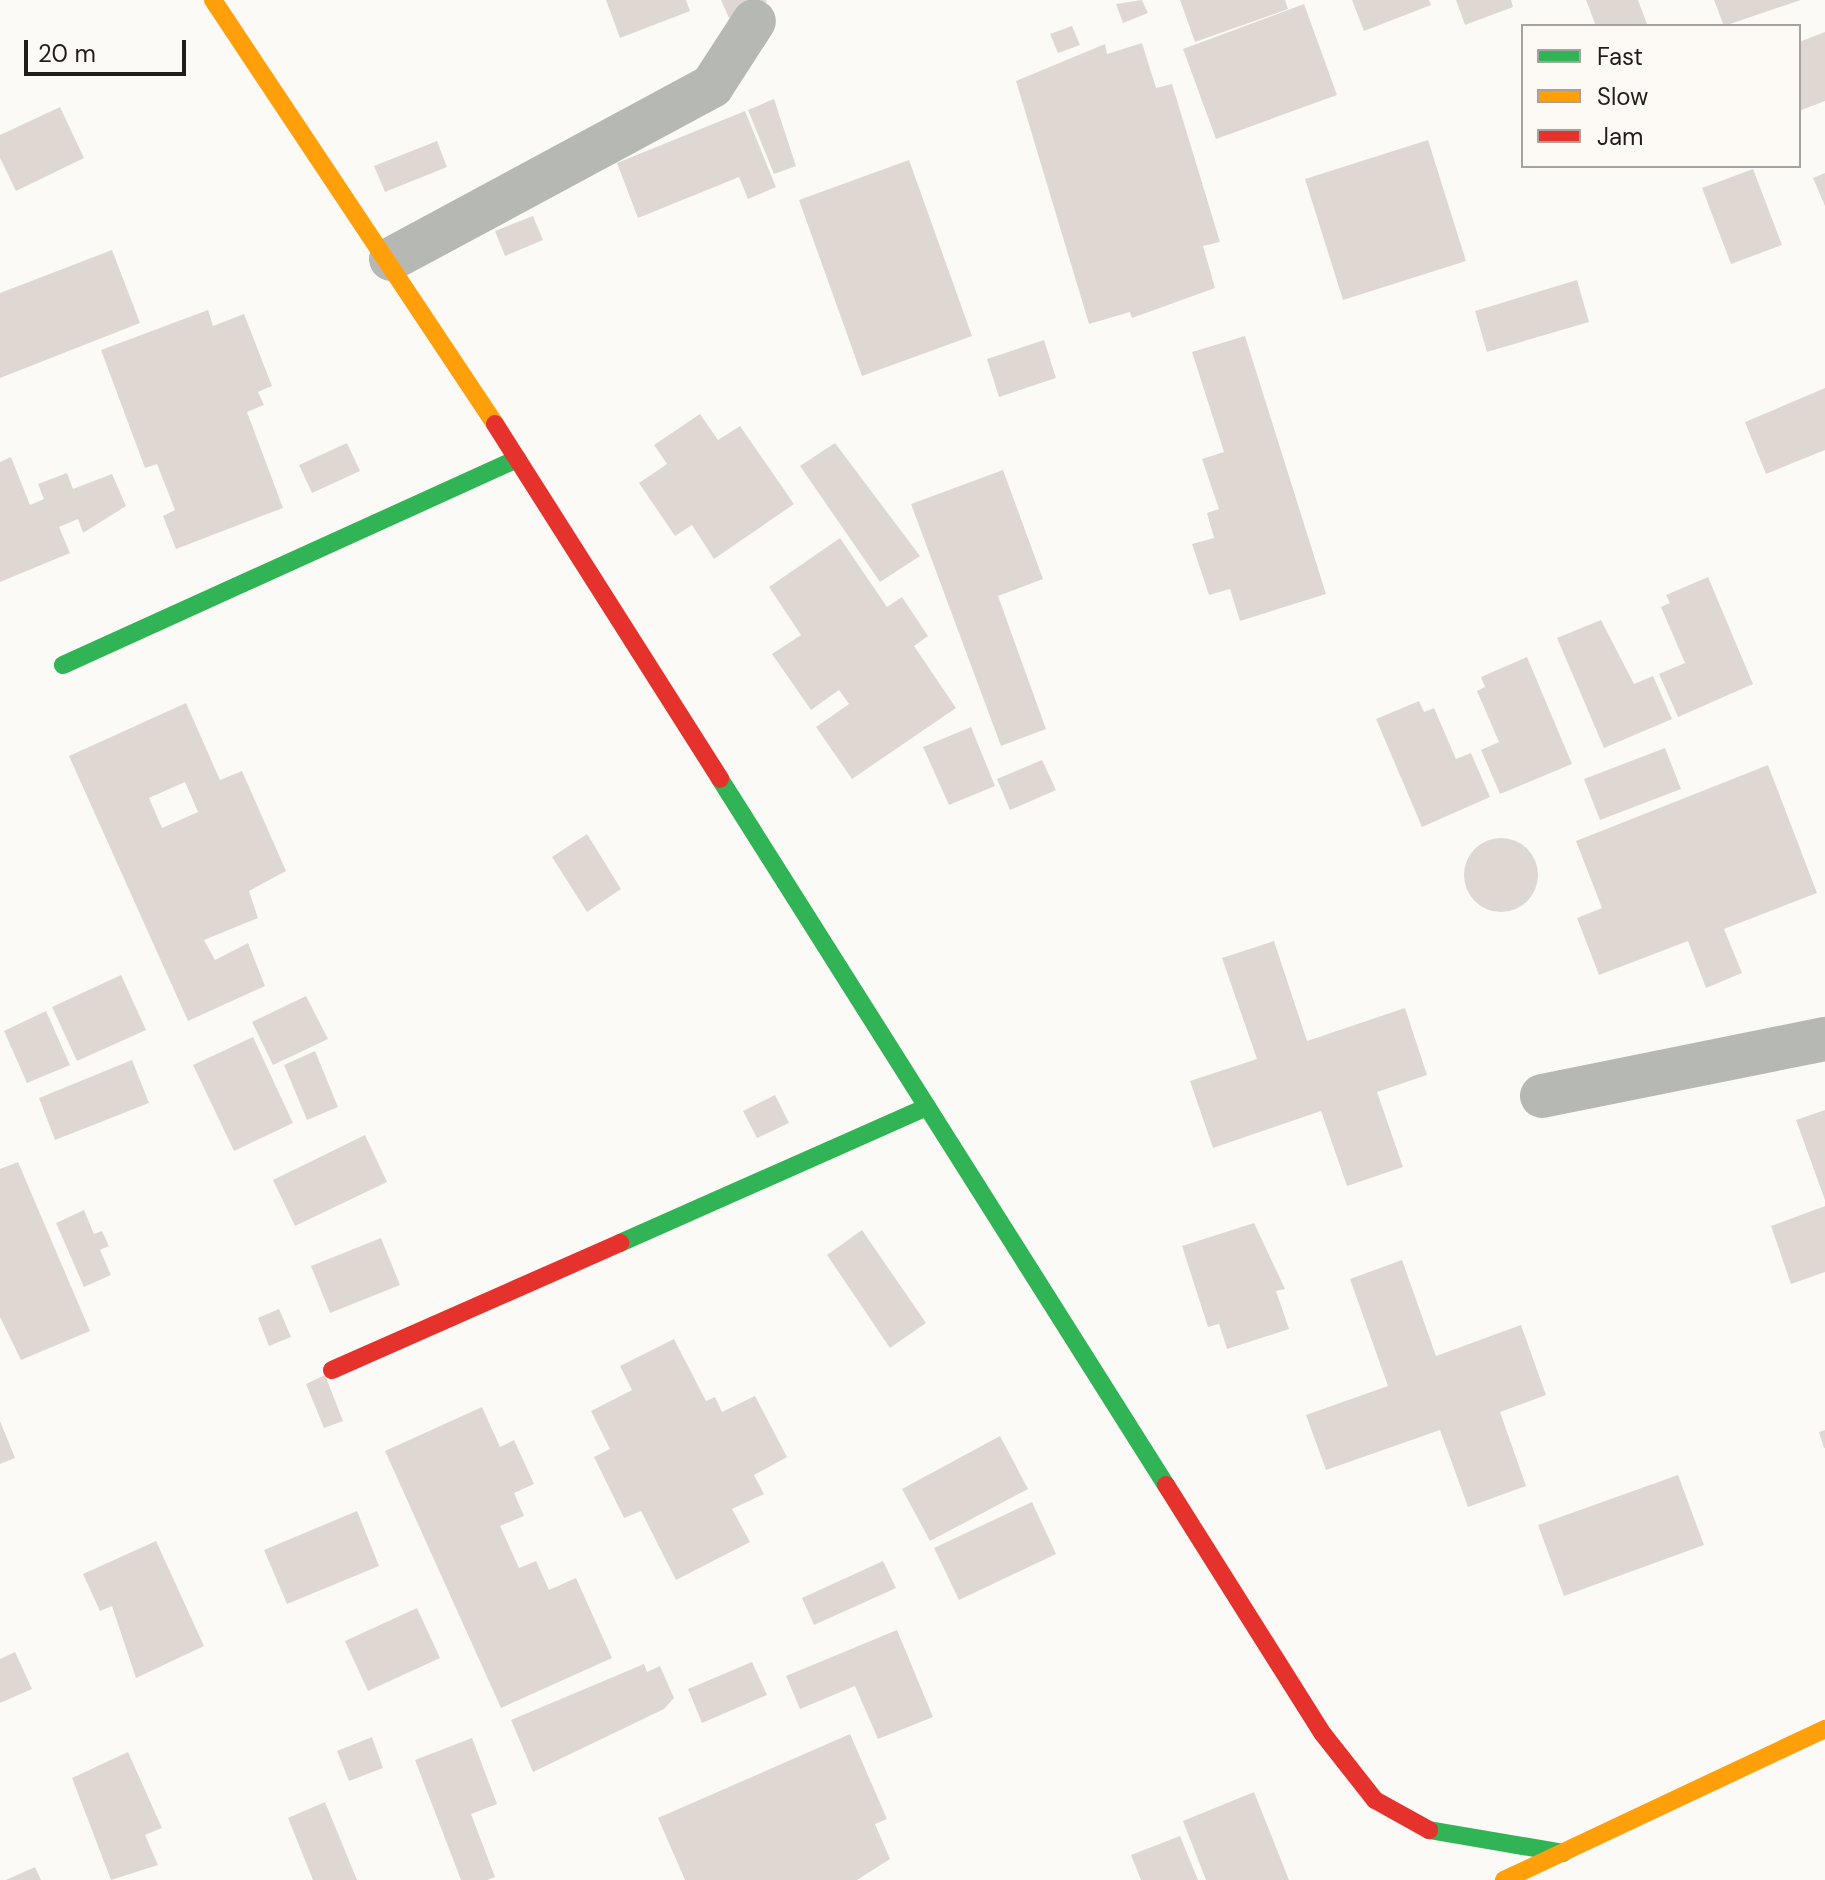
<!DOCTYPE html>
<html>
<head>
<meta charset="utf-8">
<style>
	body { margin:0 }
	#map { position:relative; width:1825px; height:1880px; overflow:hidden; background:#fcfaf7; font-family:"DM Sans",sans-serif }
	div>[style] { position:absolute }
	[style*='--x'] { left:calc(var(--x)*1px); top:calc(var(--y)*1px); width:calc(var(--w)*1px); rotate:calc(var(--a)*1deg) }
	.building>* { inset:0; background:#dfd8d2 }
	.round { border-radius:50% }
	.street>* { height:44px; margin:-22px; padding:0 22px; transform-origin:22px; border-radius:22px; background:#b6b9b3 }
	.fast>* { height:18px; margin:-9px; padding:0 9px; transform-origin:9px; border-radius:9px; background:#30b455 }
	.slow>* { height:18px; margin:-9px; padding:0 9px; transform-origin:9px; border-radius:9px; background:#ff9f0a }
	.jam>* { height:18px; margin:-9px; padding:0 9px; transform-origin:9px; border-radius:9px; background:#e5322d }
	span { translate:-50% -50%; white-space:nowrap; text-align:center; line-height:1.15; -webkit-text-stroke:8px #fdfaf6; paint-order:stroke }
	.legend { position:absolute; left:1521px; top:24px; width:280px; height:144px; box-sizing:border-box; background:#fdfaf6; border:2px solid #a5a29f; margin:0; padding:10px 14px; list-style:none; font-size:24px; color:#201e1d }
	.legend li { display:flex; align-items:center; gap:16px; height:40px }
	.legend b { width:40px; border:2px solid #a5a29f }
	.scale { position:absolute; left:24px; top:40px; width:162px; height:36px; box-sizing:border-box; border:4px solid #201e1d; border-top:0; padding-left:10px; font-size:24px; line-height:28px; white-space:nowrap; color:#201e1d; -webkit-text-stroke:6px #fdfaf6; paint-order:stroke }
</style>
</head>
<body>
<div id="map">
	<div class="building">
		<div style="clip-path:polygon(606px 0,686px 0,690px 11px,620px 38px)"></div>
		<div style="clip-path:polygon(721px 0,766px 0,767px 2px,729px 18px)"></div>
		<div style="clip-path:polygon(1142px 0,1148px 13px,1123px 23px,1116px 4px)"></div>
		<div style="clip-path:polygon(1180px 0,1285px 0,1288px 9px,1195px 42px)"></div>
		<div style="clip-path:polygon(1352px 0,1429px 0,1431px 5px,1364px 31px)"></div>
		<div style="clip-path:polygon(1456px 0,1511px 0,1513px 7px,1465px 25px)"></div>
		<div style="clip-path:polygon(1586px 0,1638px 0,1647px 24px,1596px 26px)"></div>
		<div style="clip-path:polygon(1714px 0,1801px 0,1724px 26px)"></div>
		<div style="clip-path:polygon(1304px 4px,1337px 95px,1216px 139px,1183px 49px)"></div>
		<div style="clip-path:polygon(1072px 26px,1080px 45px,1058px 53px,1050px 34px)"></div>
		<div style="clip-path:polygon(1825px 32px,1825px 101px,1799px 111px,1799px 42px)"></div>
		<div style="clip-path:polygon(1142px 43px,1156px 88px,1172px 84px,1220px 242px,1203px 246px,1215px 288px,1132px 318px,1130px 312px,1089px 324px,1016px 81px,1105px 44px,1107px 54px)"></div>
		<div style="clip-path:polygon(774px 99px,796px 166px,774px 174px,748px 110px)"></div>
		<div style="clip-path:polygon(60px 107px,84px 158px,16px 191px,0 158px,0 135px)"></div>
		<div style="clip-path:polygon(745px 111px,776px 187px,748px 199px,739px 177px,638px 218px,617px 163px)"></div>
		<div style="clip-path:polygon(1428px 140px,1466px 261px,1343px 300px,1305px 179px)"></div>
		<div style="clip-path:polygon(437px 141px,447px 167px,385px 192px,374px 166px)"></div>
		<div style="clip-path:polygon(909px 160px,972px 336px,862px 376px,799px 200px)"></div>
		<div style="clip-path:polygon(1753px 169px,1782px 245px,1731px 264px,1702px 188px)"></div>
		<div style="clip-path:polygon(1825px 173px,1825px 206px,1813px 178px)"></div>
		<div style="clip-path:polygon(533px 216px,543px 240px,505px 256px,495px 231px)"></div>
		<div style="clip-path:polygon(112px 250px,140px 323px,0 378px,0 293px)"></div>
		<div style="clip-path:polygon(1577px 280px,1589px 322px,1487px 352px,1475px 311px)"></div>
		<div style="clip-path:polygon(208px 310px,213px 326px,244px 314px,272px 386px,258px 392px,264px 405px,247px 412px,283px 508px,176px 549px,163px 516px,175px 510px,157px 464px,145px 468px,101px 350px)"></div>
		<div style="clip-path:polygon(1245px 336px,1326px 594px,1240px 621px,1230px 589px,1209px 595px,1192px 544px,1214px 538px,1207px 513px,1219px 509px,1202px 459px,1224px 452px,1192px 352px)"></div>
		<div style="clip-path:polygon(1044px 340px,1056px 378px,999px 397px,987px 359px)"></div>
		<div style="clip-path:polygon(1825px 388px,1825px 450px,1766px 474px,1745px 422px)"></div>
		<div style="clip-path:polygon(700px 414px,718px 440px,740px 426px,794px 504px,714px 559px,692px 525px,675px 536px,639px 483px,667px 464px,654px 445px)"></div>
		<div style="clip-path:polygon(347px 443px,360px 471px,312px 493px,299px 465px)"></div>
		<div style="clip-path:polygon(835px 443px,920px 556px,880px 582px,800px 466px)"></div>
		<div style="clip-path:polygon(11px 457px,30px 505px,44px 499px,38px 484px,67px 473px,73px 489px,112px 474px,126px 506px,83px 533px,78px 519px,59px 527px,70px 553px,0 582px,0 462px)"></div>
		<div style="clip-path:polygon(1003px 470px,1043px 579px,998px 596px,1046px 729px,1001px 746px,911px 504px)"></div>
		<div style="clip-path:polygon(840px 538px,887px 607px,902px 597px,928px 636px,914px 646px,956px 708px,852px 779px,816px 727px,849px 704px,839px 690px,811px 710px,772px 654px,801px 635px,769px 587px)"></div>
		<div style="clip-path:polygon(1708px 577px,1753px 684px,1678px 717px,1659px 674px,1685px 663px,1661px 607px,1670px 603px,1666px 595px)"></div>
		<div style="clip-path:polygon(1601px 620px,1634px 684px,1653px 676px,1672px 719px,1604px 748px,1557px 638px)"></div>
		<div style="clip-path:polygon(1527px 657px,1572px 764px,1500px 794px,1481px 750px,1499px 742px,1477px 691px,1485px 687px,1481px 677px)"></div>
		<div style="clip-path:polygon(1419px 701px,1424px 712px,1434px 708px,1456px 759px,1471px 753px,1490px 797px,1422px 827px,1376px 719px)"></div>
		<div style="clip-path:polygon(evenodd,186px 703px,220px 780px,242px 771px,286px 871px,249px 891px,258px 918px,204px 940px,215px 960px,248px 943px,265px 986px,188px 1021px,69px 756px,186px 703px,185px 782px,198px 812px,162px 828px,149px 798px,185px 782px)"></div>
		<div style="clip-path:polygon(971px 727px,995px 786px,949px 805px,923px 747px)"></div>
		<div style="clip-path:polygon(1665px 748px,1681px 789px,1600px 820px,1584px 779px)"></div>
		<div style="clip-path:polygon(1042px 760px,1056px 790px,1010px 810px,997px 779px)"></div>
		<div style="clip-path:polygon(1768px 765px,1817px 893px,1724px 929px,1742px 973px,1706px 988px,1688px 941px,1599px 975px,1577px 918px,1602px 908px,1576px 841px)"></div>
		<div style="clip-path:polygon(587px 834px,621px 889px,587px 912px,552px 857px)"></div>
		<div class="round" style="left:1464px;top:838px;width:74px;height:74px"></div>
		<div style="clip-path:polygon(1274px 941px,1307px 1041px,1405px 1008px,1427px 1075px,1377px 1092px,1403px 1167px,1347px 1186px,1321px 1111px,1213px 1148px,1190px 1081px,1257px 1059px,1222px 958px)"></div>
		<div style="clip-path:polygon(121px 975px,146px 1030px,77px 1061px,52px 1007px)"></div>
		<div style="clip-path:polygon(306px 996px,328px 1039px,273px 1065px,252px 1022px)"></div>
		<div style="clip-path:polygon(46px 1011px,70px 1065px,27px 1083px,4px 1031px)"></div>
		<div style="clip-path:polygon(253px 1037px,293px 1123px,234px 1151px,193px 1065px)"></div>
		<div style="clip-path:polygon(315px 1051px,338px 1107px,307px 1120px,284px 1065px)"></div>
		<div style="clip-path:polygon(132px 1060px,149px 1103px,55px 1140px,39px 1098px)"></div>
		<div style="clip-path:polygon(775px 1095px,789px 1123px,757px 1138px,743px 1111px)"></div>
		<div style="clip-path:polygon(1825px 1110px,1825px 1200px,1796px 1120px)"></div>
		<div style="clip-path:polygon(365px 1135px,387px 1182px,295px 1226px,273px 1180px)"></div>
		<div style="clip-path:polygon(18px 1162px,90px 1331px,21px 1360px,0 1317px,0 1169px)"></div>
		<div style="clip-path:polygon(1825px 1206px,1825px 1272px,1791px 1284px,1771px 1226px)"></div>
		<div style="clip-path:polygon(84px 1210px,94px 1234px,102px 1231px,109px 1246px,100px 1250px,111px 1275px,84px 1287px,56px 1223px)"></div>
		<div style="clip-path:polygon(1254px 1223px,1285px 1289px,1276px 1291px,1289px 1329px,1227px 1349px,1219px 1324px,1208px 1327px,1182px 1246px)"></div>
		<div style="clip-path:polygon(862px 1230px,926px 1323px,890px 1348px,827px 1255px)"></div>
		<div style="clip-path:polygon(381px 1238px,400px 1285px,330px 1313px,311px 1266px)"></div>
		<div style="clip-path:polygon(1402px 1260px,1436px 1356px,1521px 1325px,1546px 1395px,1500px 1412px,1526px 1486px,1468px 1507px,1440px 1430px,1326px 1470px,1306px 1415px,1388px 1386px,1350px 1279px)"></div>
		<div style="clip-path:polygon(279px 1309px,291px 1337px,269px 1346px,258px 1318px)"></div>
		<div style="clip-path:polygon(674px 1339px,706px 1401px,715px 1397px,722px 1412px,755px 1396px,787px 1457px,754px 1475px,764px 1494px,732px 1509px,750px 1542px,676px 1580px,641px 1511px,624px 1518px,594px 1457px,610px 1449px,591px 1411px,632px 1390px,620px 1366px)"></div>
		<div style="clip-path:polygon(325px 1375px,343px 1421px,324px 1428px,306px 1384px)"></div>
		<div style="clip-path:polygon(482px 1407px,500px 1447px,514px 1440px,534px 1484px,514px 1493px,524px 1516px,500px 1526px,519px 1568px,536px 1561px,549px 1590px,576px 1578px,612px 1658px,501px 1708px,385px 1451px)"></div>
		<div style="clip-path:polygon(0 1421px,15px 1458px,0 1464px)"></div>
		<div style="clip-path:polygon(1825px 1430px,1825px 1448px,1824px 1448px,1819px 1432px)"></div>
		<div style="clip-path:polygon(1000px 1436px,1028px 1489px,930px 1541px,902px 1489px)"></div>
		<div style="clip-path:polygon(1678px 1475px,1704px 1545px,1564px 1596px,1538px 1525px)"></div>
		<div style="clip-path:polygon(1032px 1502px,1056px 1554px,959px 1600px,934px 1548px)"></div>
		<div style="clip-path:polygon(357px 1511px,379px 1566px,287px 1604px,264px 1550px)"></div>
		<div style="clip-path:polygon(156px 1541px,204px 1646px,136px 1678px,112px 1606px,100px 1611px,83px 1574px)"></div>
		<div style="clip-path:polygon(883px 1561px,896px 1588px,814px 1625px,802px 1598px)"></div>
		<div style="clip-path:polygon(417px 1608px,440px 1658px,368px 1691px,345px 1641px)"></div>
		<div style="clip-path:polygon(897px 1630px,933px 1717px,878px 1739px,855px 1686px,800px 1709px,786px 1676px)"></div>
		<div style="clip-path:polygon(15px 1652px,32px 1689px,0 1703px,0 1659px)"></div>
		<div style="clip-path:polygon(752px 1662px,767px 1695px,702px 1723px,688px 1689px)"></div>
		<div style="clip-path:polygon(644px 1664px,647px 1672px,660px 1666px,674px 1698px,664px 1709px,533px 1772px,511px 1720px)"></div>
		<div style="clip-path:polygon(850px 1734px,887px 1819px,875px 1824px,890px 1859px,857px 1880px,685px 1880px,658px 1818px)"></div>
		<div style="clip-path:polygon(372px 1737px,383px 1768px,349px 1781px,337px 1751px)"></div>
		<div style="clip-path:polygon(472px 1738px,497px 1804px,471px 1814px,495px 1877px,487px 1880px,461px 1880px,415px 1760px)"></div>
		<div style="clip-path:polygon(128px 1752px,162px 1828px,145px 1835px,158px 1865px,111px 1880px,72px 1778px)"></div>
		<div style="clip-path:polygon(1254px 1792px,1289px 1880px,1206px 1880px,1183px 1821px)"></div>
		<div style="clip-path:polygon(325px 1802px,357px 1880px,313px 1880px,288px 1818px)"></div>
		<div style="clip-path:polygon(1180px 1836px,1198px 1880px,1141px 1880px,1131px 1855px)"></div>
		<div style="clip-path:polygon(35px 1867px,41px 1880px,6px 1880px)"></div>
	</div>
	<div class="street">
		<div style="--x:391;--y:259;--w:365;--a:-28.3"></div>
		<div style="--x:712;--y:86;--w:77;--a:-57.1"></div>
		<div style="--x:1542;--y:1096;--w:289;--a:-11.4"></div>
	</div>
	<div class="fast">
		<div style="--x:63;--y:665;--w:499;--a:-24.4"></div>
		<div style="--x:720;--y:779;--w:835;--a:57.72"></div>
		<div style="--x:620;--y:1243;--w:336;--a:-23.9"></div>
		<div style="--x:1429;--y:1830;--w:136;--a:9.7"></div>
	</div>
	<div class="slow">
		<div style="--x:213;--y:0;--w:509;--a:56.37"></div>
		<div style="--x:1504;--y:1880;--w:355;--a:-25.2"></div>
	</div>
	<div class="jam">
		<div style="--x:495;--y:424;--w:420;--a:57.6"></div>
		<div style="--x:332;--y:1370;--w:315;--a:-23.8"></div>
		<div style="--x:1166;--y:1485;--w:294;--a:57.8"></div>
		<div style="--x:1323;--y:1734;--w:84;--a:51.8"></div>
		<div style="--x:1375;--y:1800;--w:62;--a:29.1"></div>
	</div>
	<ul class="legend">
	<li><b style="height:10px;background:#30b455"></b>Fast</li>
	<li><b style="height:10px;background:#ff9f0a"></b>Slow</li>
	<li><b style="height:10px;background:#e5322d"></b>Jam</li>
	</ul>
	<div class="scale">20 m</div>
</div>
</body>
</html>
